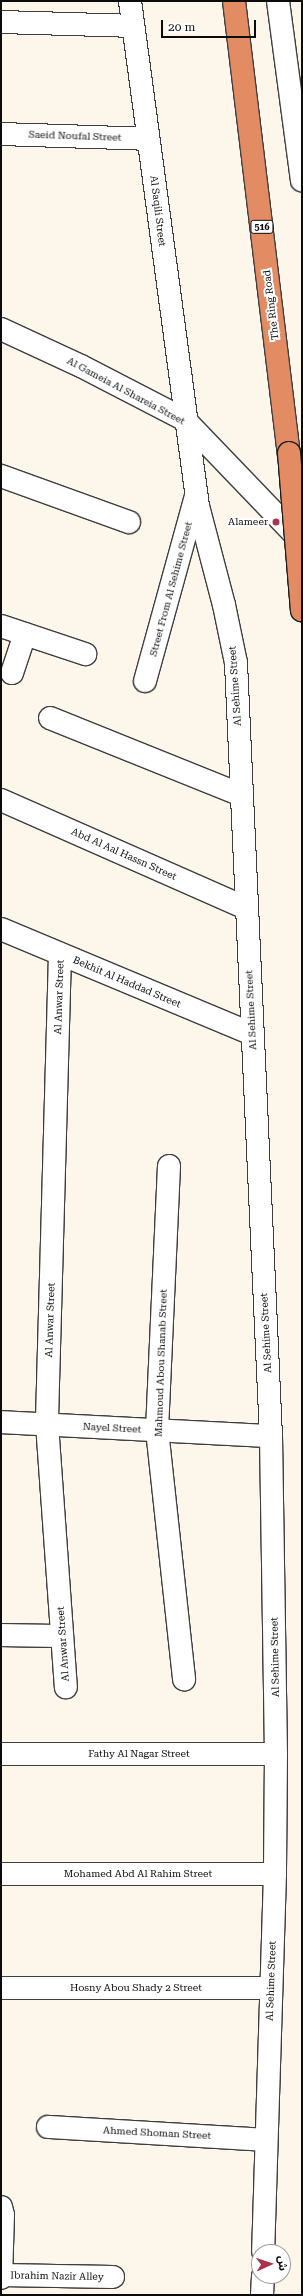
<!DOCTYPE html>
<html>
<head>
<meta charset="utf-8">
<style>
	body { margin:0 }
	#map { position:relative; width:303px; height:2296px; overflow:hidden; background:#fdf7eb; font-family:"Roboto Serif","Noto Sans Arabic",serif }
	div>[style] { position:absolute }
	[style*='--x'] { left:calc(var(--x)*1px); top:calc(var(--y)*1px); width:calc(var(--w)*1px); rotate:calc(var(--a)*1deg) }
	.roads { filter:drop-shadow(1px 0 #3e3e3e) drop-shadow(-1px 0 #3e3e3e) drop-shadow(0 1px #3e3e3e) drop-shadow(0 -1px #3e3e3e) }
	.minor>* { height:22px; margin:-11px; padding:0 11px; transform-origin:11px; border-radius:11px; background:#fff }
	.highway>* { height:22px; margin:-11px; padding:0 11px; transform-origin:11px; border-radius:11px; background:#e38b63 }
	.bridges { filter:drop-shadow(1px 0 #1c1c1c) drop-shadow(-1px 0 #1c1c1c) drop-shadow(0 1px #1c1c1c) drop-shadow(0 -1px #1c1c1c) }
	.highway-bridge>* { height:22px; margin:-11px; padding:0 11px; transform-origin:11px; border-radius:11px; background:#e38b63 }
	.dots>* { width:11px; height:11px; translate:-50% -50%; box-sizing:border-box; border:2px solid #fff; border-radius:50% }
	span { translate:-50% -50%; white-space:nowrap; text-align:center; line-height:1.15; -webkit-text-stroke:4px #fff; paint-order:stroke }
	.shield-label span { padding:1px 3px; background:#fff; border:1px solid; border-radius:3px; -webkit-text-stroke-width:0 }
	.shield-label { font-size:9px; color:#0b0b0b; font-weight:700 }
	.street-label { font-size:10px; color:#0b0b0b }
	.poi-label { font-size:10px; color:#0b0b0b }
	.right { translate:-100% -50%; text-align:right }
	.frame { position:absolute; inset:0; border:2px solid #0b0b0b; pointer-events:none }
	.north { position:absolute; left:251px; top:2244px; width:40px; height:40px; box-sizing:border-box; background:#fff; border:1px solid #9d9d9d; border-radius:50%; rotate:87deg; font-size:11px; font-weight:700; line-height:16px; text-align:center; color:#0b0b0b }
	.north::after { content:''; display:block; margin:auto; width:14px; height:18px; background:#aa344b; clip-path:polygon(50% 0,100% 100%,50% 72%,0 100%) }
	.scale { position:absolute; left:161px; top:20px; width:95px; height:18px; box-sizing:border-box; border:2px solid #0b0b0b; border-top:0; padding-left:5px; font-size:12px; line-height:14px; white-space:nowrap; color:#0b0b0b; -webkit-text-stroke:3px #fff; paint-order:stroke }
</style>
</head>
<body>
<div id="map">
	<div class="roads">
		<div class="minor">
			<div style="--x:130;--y:1;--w:510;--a:82.33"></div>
			<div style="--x:198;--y:506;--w:102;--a:75.3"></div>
			<div style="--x:224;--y:605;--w:59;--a:78.3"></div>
			<div style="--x:236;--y:663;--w:774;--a:87.41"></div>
			<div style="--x:271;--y:1436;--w:318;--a:89.1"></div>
			<div style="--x:276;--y:1754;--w:120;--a:90.5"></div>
			<div style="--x:275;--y:1874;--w:378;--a:91.8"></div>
			<div style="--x:278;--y:1;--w:181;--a:82.4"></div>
			<div style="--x:1;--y:22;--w:132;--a:1.7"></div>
			<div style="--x:1;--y:134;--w:147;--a:1.9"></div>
			<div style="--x:1;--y:329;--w:88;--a:24.8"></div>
			<div style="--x:81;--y:366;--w:117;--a:27.4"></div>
			<div style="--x:185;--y:420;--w:169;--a:46.2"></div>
			<div style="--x:1;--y:476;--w:136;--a:19.8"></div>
			<div style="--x:1;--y:626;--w:89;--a:18.4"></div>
			<div style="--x:12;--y:673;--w:41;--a:-71.6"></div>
			<div style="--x:145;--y:681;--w:189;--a:-74.6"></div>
			<div style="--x:50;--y:718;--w:207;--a:21.9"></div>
			<div style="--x:1;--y:800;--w:268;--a:23.8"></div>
			<div style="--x:1;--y:929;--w:272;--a:22.7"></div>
			<div style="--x:60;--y:954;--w:470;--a:91.6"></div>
			<div style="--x:47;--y:1424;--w:264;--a:85.9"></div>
			<div style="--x:169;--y:1166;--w:264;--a:92.6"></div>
			<div style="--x:157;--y:1430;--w:251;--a:83.8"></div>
			<div style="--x:1;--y:1422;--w:270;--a:3"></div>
			<div style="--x:1;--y:1635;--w:61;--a:0.9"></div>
			<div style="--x:1;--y:1754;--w:275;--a:0"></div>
			<div style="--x:1;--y:1874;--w:274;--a:0"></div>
			<div style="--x:1;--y:1988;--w:270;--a:0"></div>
			<div style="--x:48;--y:2127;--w:217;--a:3.4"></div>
			<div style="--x:1;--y:2207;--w:8;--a:76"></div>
			<div style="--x:3;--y:2215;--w:63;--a:91.8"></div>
			<div style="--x:1;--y:2275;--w:112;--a:1"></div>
			<div style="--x:262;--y:2295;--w:19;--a:-87"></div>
		</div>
		<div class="highway">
			<div style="--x:234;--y:1;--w:455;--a:83.1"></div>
		</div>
	</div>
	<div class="bridges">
		<div class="highway-bridge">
			<div style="--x:289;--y:453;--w:158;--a:85.3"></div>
		</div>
	</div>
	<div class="dots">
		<div style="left:276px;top:522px;background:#aa344b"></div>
	</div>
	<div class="shield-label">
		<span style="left:262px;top:227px">516</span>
	</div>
	<div class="street-label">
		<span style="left:75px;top:136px;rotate:2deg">Saeid Noufal Street</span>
		<span style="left:158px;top:211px;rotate:83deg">Al Saqili Street</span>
		<span style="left:271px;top:305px;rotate:-97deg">The Ring Road</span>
		<span style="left:126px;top:391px;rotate:28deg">Al Gameia Al Shareia Street</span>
		<span style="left:171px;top:589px;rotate:-75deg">Street From Al Sehime Street</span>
		<span style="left:235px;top:686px;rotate:-94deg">Al Sehime Street</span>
		<span style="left:124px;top:854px;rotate:24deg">Abd Al Aal Hassn Street</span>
		<span style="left:127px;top:982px;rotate:23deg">Bekhit Al Haddad Street</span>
		<span style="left:59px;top:997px;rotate:-88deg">Al Anwar Street</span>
		<span style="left:251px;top:1010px;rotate:-93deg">Al Sehime Street</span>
		<span style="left:50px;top:1320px;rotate:-88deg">Al Anwar Street</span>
		<span style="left:266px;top:1333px;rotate:-93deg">Al Sehime Street</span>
		<span style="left:161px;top:1363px;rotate:-88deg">Mahmoud Abou Shanab Street</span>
		<span style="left:112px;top:1428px;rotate:3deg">Nayel Street</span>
		<span style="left:63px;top:1644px;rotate:-94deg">Al Anwar Street</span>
		<span style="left:275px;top:1657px;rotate:-91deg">Al Sehime Street</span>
		<span style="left:139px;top:1754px">Fathy Al Nagar Street</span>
		<span style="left:138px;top:1874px">Mohamed Abd Al Rahim Street</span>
		<span style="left:271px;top:1981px;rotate:-88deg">Al Sehime Street</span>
		<span style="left:136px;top:1988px">Hosny Abou Shady 2 Street</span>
		<span style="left:157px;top:2133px;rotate:3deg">Ahmed Shoman Street</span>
		<span style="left:57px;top:2276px;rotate:1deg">Ibrahim Nazir Alley</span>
	</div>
	<div class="poi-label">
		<span class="right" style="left:268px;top:522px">Alameer</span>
	</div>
	<div class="frame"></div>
	<div class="north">ش</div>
	<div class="scale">20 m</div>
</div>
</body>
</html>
